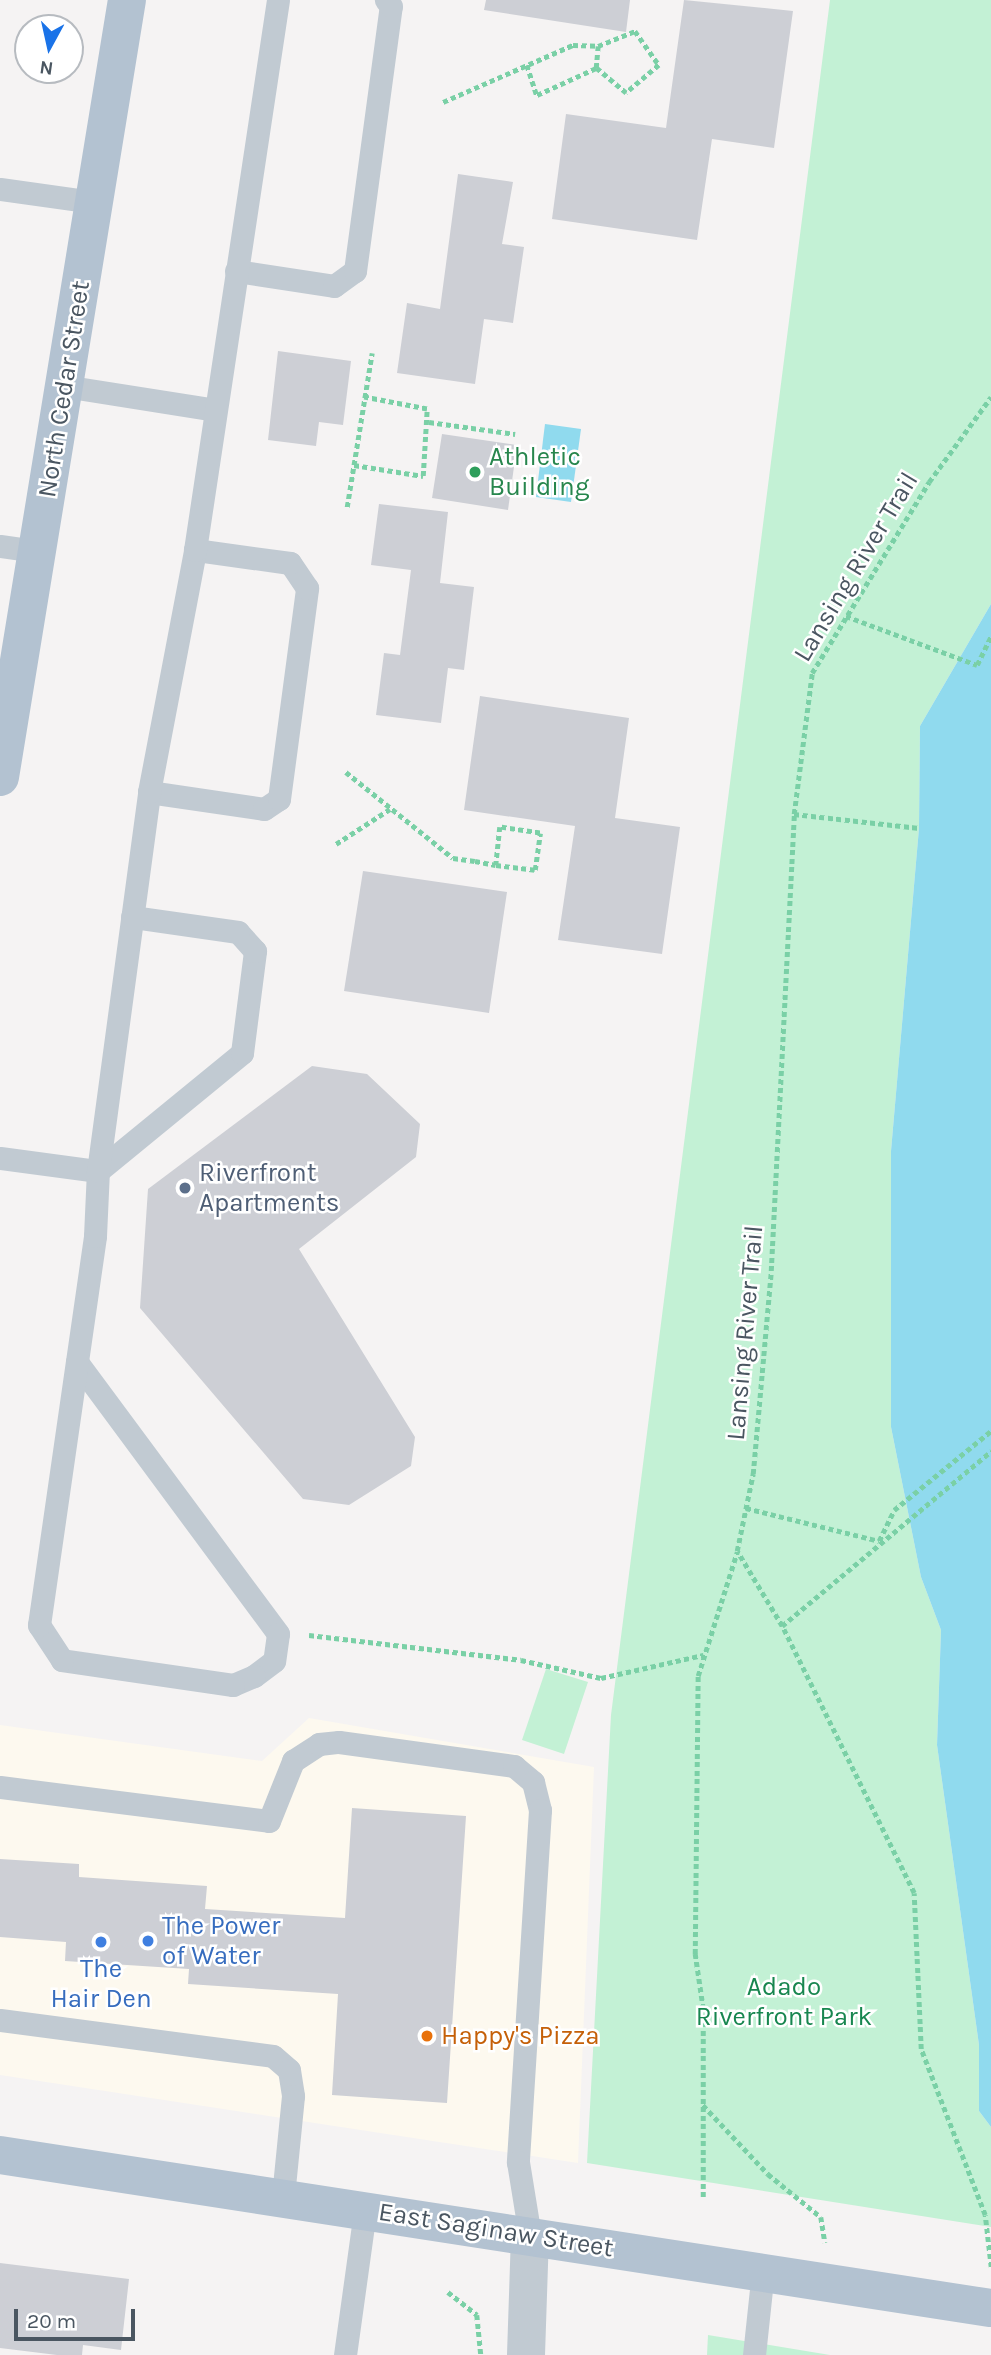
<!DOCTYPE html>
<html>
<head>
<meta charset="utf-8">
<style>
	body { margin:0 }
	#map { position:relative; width:991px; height:2355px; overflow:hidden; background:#f5f3f3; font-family:Karla,sans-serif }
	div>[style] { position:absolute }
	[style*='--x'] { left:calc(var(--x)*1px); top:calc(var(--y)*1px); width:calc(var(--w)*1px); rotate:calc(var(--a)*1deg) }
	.commercial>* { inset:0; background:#fdf9ef }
	.green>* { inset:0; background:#c3f1d5 }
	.water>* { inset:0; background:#90daee }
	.building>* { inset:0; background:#cdcfd5 }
	.path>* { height:4.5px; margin-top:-2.25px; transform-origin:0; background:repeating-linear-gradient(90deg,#7ad0a6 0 5px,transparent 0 8.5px) }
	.service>* { height:23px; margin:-11.5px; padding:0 11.5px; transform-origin:11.5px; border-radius:11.5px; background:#c1cad2 }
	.minor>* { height:38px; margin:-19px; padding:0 19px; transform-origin:19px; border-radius:19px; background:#c1cad2 }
	.primary>* { height:38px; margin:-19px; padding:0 19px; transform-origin:19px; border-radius:19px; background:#b3c2d1 }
	.dots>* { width:19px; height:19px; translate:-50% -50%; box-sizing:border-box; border:4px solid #fff; border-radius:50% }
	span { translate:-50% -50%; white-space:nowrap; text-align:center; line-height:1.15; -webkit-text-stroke:5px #fff; paint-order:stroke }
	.street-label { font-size:26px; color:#4a5661 }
	.leisure-label { font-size:26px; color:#27864d }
	.left { translate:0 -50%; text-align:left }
	.service-label { font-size:26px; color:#4e5e75 }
	.shop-label { font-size:26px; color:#366cbe }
	.park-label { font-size:26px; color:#17864f }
	.food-label { font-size:26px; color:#c56008 }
	.north { position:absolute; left:14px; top:14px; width:70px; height:70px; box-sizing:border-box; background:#fff; border:2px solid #b7bbc0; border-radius:50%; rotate:188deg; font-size:19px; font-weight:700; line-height:28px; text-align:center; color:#4a5661 }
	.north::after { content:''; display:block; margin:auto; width:24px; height:32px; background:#1a73e8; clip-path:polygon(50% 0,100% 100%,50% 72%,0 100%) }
	.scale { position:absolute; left:14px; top:2309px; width:121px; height:32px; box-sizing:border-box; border:4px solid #4a5661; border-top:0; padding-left:9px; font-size:21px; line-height:24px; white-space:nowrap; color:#4a5661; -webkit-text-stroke:5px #fff; paint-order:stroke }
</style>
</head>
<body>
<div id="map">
	<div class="commercial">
		<div style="clip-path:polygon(309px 1718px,594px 1767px,578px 2163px,0 2075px,0 1725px,262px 1761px)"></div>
	</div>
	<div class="green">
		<div style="clip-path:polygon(830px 0,991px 0,991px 604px,920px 726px,919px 828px,891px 1151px,891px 1427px,921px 1577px,941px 1630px,937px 1745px,979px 2045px,979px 2111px,991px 2127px,991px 2227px,587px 2163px,611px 1715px)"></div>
		<div style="clip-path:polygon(546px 1669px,588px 1682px,564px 1754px,522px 1740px)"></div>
		<div style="clip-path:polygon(708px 2335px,830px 2355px,707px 2355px)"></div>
	</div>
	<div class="water">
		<div style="clip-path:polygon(545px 424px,581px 429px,571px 502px,536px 497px)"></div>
		<div style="clip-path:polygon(991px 604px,991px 2127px,979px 2111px,979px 2045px,937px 1745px,941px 1630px,921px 1577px,891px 1427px,891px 1151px,919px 828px,920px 726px)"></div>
	</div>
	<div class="building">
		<div style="clip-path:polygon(486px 0,630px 0,626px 32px,484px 10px)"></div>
		<div style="clip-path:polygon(684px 0,793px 11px,774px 148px,712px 139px,697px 240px,552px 219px,566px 114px,666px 128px)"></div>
		<div style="clip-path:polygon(458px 174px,513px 182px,502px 244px,524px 247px,513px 323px,484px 319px,475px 384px,397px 373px,407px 303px,440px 309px)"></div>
		<div style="clip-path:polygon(278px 351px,351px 361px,343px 425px,319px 422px,316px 446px,268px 440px)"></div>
		<div style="clip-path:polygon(442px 434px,517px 445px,508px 510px,432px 498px)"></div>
		<div style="clip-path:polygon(379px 504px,448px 512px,440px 583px,474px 587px,464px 670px,448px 668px,441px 723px,376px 715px,384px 653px,400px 655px,411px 570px,371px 565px)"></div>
		<div style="clip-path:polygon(480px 696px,629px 718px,615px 818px,680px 827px,662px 954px,558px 940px,575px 826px,464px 810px)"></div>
		<div style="clip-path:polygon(363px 871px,507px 892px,489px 1013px,344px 991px)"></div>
		<div style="clip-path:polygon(312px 1066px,367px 1074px,420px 1124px,416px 1157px,299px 1249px,415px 1437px,411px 1466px,349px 1505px,303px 1499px,140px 1308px,148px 1189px)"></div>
		<div style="clip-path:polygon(352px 1808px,466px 1816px,447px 2103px,332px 2095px,338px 1994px,188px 1984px,189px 1969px,65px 1961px,66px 1942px,0 1937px,0 1859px,79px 1864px,79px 1877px,207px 1886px,205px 1909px,345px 1918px)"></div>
		<div style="clip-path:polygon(0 2263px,129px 2279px,121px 2350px,83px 2345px,82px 2355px,57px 2355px,0 2348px)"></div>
	</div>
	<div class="path">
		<div style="--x:527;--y:65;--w:32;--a:72"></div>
		<div style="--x:537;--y:95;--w:65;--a:-24.6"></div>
		<div style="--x:443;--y:102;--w:142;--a:-23.7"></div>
		<div style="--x:573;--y:45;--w:25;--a:2"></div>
		<div style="--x:598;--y:46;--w:40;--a:-22"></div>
		<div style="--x:635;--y:31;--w:42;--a:54.8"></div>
		<div style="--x:659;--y:65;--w:43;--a:139.7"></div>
		<div style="--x:626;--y:93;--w:39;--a:-140"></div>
		<div style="--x:596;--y:68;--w:22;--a:-85"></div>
		<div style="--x:429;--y:422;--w:87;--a:7.9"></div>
		<div style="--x:354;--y:465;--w:70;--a:9.1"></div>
		<div style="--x:423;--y:476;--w:67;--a:-86.6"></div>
		<div style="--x:427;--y:409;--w:64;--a:-169.2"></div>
		<div style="--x:347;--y:507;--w:156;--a:-80.8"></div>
		<div style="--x:846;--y:616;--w:140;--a:20.5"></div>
		<div style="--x:977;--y:665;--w:32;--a:-64"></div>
		<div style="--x:346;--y:772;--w:137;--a:38.8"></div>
		<div style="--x:453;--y:858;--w:22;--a:8"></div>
		<div style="--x:475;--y:861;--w:21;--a:11"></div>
		<div style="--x:496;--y:865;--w:39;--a:7"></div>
		<div style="--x:535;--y:870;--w:37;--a:-82"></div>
		<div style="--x:540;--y:833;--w:40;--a:-171.5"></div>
		<div style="--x:500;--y:827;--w:38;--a:96"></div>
		<div style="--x:794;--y:814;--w:126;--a:6.4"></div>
		<div style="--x:336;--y:844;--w:64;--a:-32.9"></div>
		<div style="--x:746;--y:1508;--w:137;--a:13.9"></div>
		<div style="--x:879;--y:1541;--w:34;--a:-64"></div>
		<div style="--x:894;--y:1510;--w:125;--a:-39.2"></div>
		<div style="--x:782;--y:1626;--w:273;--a:-39.9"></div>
		<div style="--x:309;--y:1635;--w:213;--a:6.7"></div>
		<div style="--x:521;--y:1660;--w:82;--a:12.7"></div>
		<div style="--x:601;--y:1678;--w:105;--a:-12.7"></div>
		<div style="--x:703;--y:2105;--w:95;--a:46.7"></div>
		<div style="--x:768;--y:2174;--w:68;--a:39.1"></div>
		<div style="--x:821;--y:2217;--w:26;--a:81"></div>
		<div style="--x:703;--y:2197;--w:188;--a:-90"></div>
		<div style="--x:703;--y:2009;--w:56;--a:-98.3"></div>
		<div style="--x:695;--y:1954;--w:278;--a:-89.4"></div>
		<div style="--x:698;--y:1676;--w:130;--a:-72.5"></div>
		<div style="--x:991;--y:2267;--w:52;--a:-96.6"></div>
		<div style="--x:985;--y:2215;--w:178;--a:-111.1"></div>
		<div style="--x:921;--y:2049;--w:156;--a:-92.6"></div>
		<div style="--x:914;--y:1893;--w:298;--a:-116.3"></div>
		<div style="--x:782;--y:1626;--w:87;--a:-121"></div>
		<div style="--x:737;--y:1551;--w:79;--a:-78.3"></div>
		<div style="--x:753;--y:1474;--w:204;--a:-84.9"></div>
		<div style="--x:771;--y:1271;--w:458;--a:-87.1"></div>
		<div style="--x:794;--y:814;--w:142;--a:-82.7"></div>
		<div style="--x:812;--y:673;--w:224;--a:-58.5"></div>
		<div style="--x:929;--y:482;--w:105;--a:-53.9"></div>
		<div style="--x:448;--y:2292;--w:37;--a:38"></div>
		<div style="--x:477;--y:2315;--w:40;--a:84.3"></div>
	</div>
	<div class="service">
		<div style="--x:0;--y:189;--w:95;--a:7.9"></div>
		<div style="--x:236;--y:271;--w:99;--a:8.7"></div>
		<div style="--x:334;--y:286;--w:26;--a:-36"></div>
		<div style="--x:355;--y:271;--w:267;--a:-82.3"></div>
		<div style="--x:391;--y:6;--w:8;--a:-130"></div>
		<div style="--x:64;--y:386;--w:153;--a:9"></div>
		<div style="--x:0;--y:546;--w:37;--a:8"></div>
		<div style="--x:149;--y:792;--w:116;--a:8.4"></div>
		<div style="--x:264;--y:809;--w:18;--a:-34"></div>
		<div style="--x:279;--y:799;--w:213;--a:-82.4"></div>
		<div style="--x:307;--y:588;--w:30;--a:-124"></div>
		<div style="--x:290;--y:563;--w:96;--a:-172.2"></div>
		<div style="--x:0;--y:1158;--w:99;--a:7.6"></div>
		<div style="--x:98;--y:1171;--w:186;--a:-39.3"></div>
		<div style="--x:242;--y:1053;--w:103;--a:-82.7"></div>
		<div style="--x:255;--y:951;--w:25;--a:-132"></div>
		<div style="--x:238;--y:932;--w:107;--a:-171.9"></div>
		<div style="--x:77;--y:1362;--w:338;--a:53.5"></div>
		<div style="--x:278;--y:1634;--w:27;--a:98"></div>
		<div style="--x:274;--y:1661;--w:25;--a:143"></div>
		<div style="--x:254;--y:1676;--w:23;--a:157"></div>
		<div style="--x:233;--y:1685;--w:173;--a:-171.7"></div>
		<div style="--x:62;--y:1660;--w:42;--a:-123.3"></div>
		<div style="--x:39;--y:1625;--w:393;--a:-81.8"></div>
		<div style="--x:95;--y:1236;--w:65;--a:-87.4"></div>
		<div style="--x:98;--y:1171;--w:382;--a:-82.3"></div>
		<div style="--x:149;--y:792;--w:246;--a:-79.2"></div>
		<div style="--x:195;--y:550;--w:556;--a:-81.42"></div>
		<div style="--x:0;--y:1787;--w:271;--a:7.2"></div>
		<div style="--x:269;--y:1821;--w:65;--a:-68.2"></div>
		<div style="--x:293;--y:1761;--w:31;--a:-33"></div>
		<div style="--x:319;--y:1744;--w:20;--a:-6"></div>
		<div style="--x:339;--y:1742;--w:177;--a:7.8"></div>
		<div style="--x:514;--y:1766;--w:25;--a:40"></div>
		<div style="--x:533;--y:1782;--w:29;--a:76"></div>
		<div style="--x:540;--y:1810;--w:353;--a:93.6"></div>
		<div style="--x:518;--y:2162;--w:75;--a:80.8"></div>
		<div style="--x:0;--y:2020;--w:275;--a:7.5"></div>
		<div style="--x:273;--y:2056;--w:21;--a:41"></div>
		<div style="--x:289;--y:2070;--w:26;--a:81"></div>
		<div style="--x:293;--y:2096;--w:100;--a:95.7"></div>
		<div style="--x:345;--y:2355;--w:146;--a:-82.1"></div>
		<div style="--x:754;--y:2355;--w:84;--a:-83.9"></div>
	</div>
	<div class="minor">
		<div style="--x:526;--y:2355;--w:119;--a:-88.1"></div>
	</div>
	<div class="primary">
		<div style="--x:0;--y:777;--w:787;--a:-80.72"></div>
		<div style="--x:0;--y:2155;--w:1003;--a:8.78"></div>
	</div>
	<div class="dots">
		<div style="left:475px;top:472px;background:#2e9e5b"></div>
		<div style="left:185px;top:1188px;background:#5c6f8a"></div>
		<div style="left:148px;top:1941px;background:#3f7fe0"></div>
		<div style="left:101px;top:1942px;background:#3f7fe0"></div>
		<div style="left:427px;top:2036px;background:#e8710a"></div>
	</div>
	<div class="street-label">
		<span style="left:64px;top:389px;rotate:-81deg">North Cedar Street</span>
		<span style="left:856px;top:567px;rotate:-59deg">Lansing River Trail</span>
		<span style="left:745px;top:1333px;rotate:-85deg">Lansing River Trail</span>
		<span style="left:496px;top:2230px;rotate:9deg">East Saginaw Street</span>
	</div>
	<div class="leisure-label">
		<span class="left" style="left:489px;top:472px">Athletic<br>Building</span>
	</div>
	<div class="service-label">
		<span class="left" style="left:199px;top:1188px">Riverfront<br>Apartments</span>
	</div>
	<div class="shop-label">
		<span class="left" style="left:162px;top:1941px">The Power<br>of Water</span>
		<span style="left:101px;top:1984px">The<br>Hair Den</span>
	</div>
	<div class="park-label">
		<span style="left:784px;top:2002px">Adado<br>Riverfront Park</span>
	</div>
	<div class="food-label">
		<span class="left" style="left:441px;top:2036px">Happy's Pizza</span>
	</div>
	<div class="north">N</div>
	<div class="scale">20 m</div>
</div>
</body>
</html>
